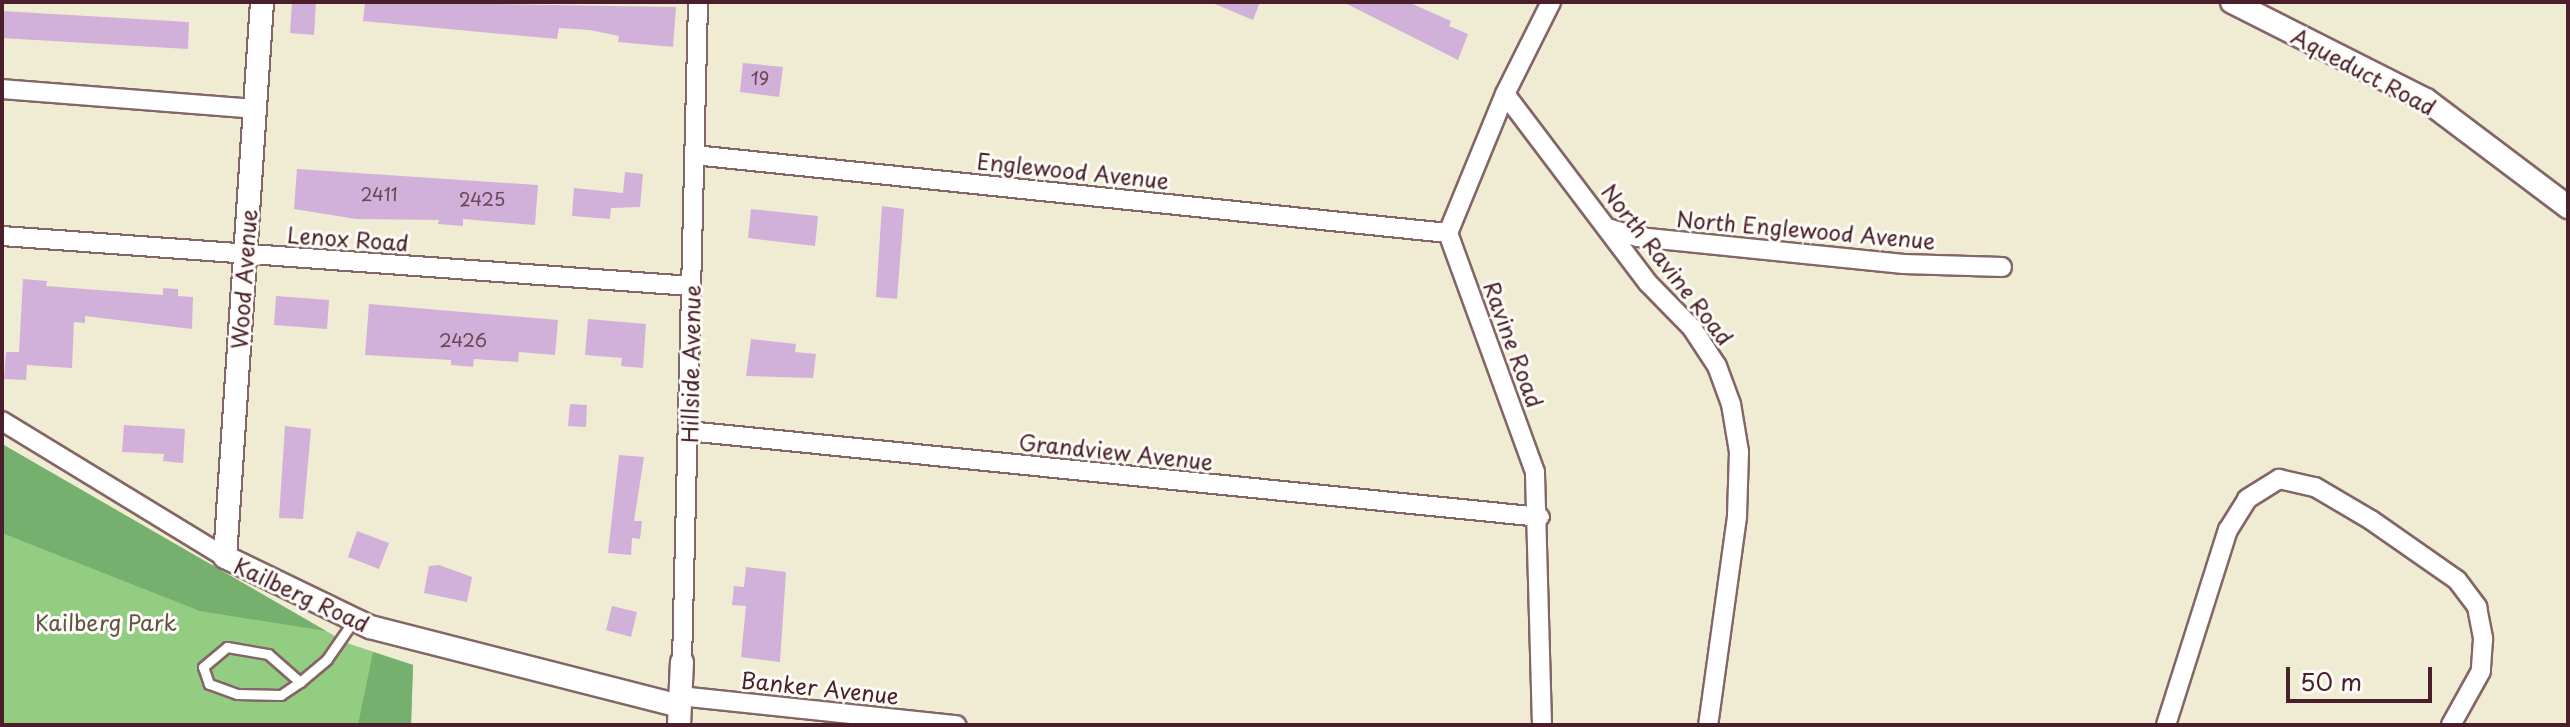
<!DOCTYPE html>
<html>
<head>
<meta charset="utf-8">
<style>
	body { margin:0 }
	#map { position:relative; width:2570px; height:727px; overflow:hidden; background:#f0ebd3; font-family:"Playpen Sans",sans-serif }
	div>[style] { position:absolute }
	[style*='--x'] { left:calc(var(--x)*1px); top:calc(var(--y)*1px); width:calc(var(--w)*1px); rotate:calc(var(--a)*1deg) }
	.green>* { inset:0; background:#92cd81 }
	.forest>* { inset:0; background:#75b06f }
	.building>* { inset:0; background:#d1b1d9 }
	.roads { filter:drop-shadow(2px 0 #846666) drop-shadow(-2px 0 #846666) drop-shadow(0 2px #846666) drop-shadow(0 -2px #846666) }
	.service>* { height:9px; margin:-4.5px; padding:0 4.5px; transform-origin:4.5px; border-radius:4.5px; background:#fff }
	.minor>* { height:18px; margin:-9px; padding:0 9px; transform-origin:9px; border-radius:9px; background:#fff }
	.tertiary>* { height:22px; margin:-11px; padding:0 11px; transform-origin:11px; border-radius:11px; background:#fff }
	span { translate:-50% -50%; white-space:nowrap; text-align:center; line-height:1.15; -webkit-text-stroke:6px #fdfcf7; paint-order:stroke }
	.number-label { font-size:18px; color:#6c4456 }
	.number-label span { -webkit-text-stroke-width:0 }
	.street-label { font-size:22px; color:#4a1f2b }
	.park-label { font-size:22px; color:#605345 }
	.frame { position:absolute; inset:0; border:4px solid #4a1f2b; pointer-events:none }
	.scale { position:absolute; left:2286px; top:667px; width:146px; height:36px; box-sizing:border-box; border:4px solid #4a1f2b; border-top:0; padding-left:10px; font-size:24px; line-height:28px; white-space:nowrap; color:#4a1f2b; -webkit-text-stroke:6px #fdfcf7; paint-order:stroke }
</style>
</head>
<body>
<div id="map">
	<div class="green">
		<div style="clip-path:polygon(2px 444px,347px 643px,413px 665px,411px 725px,2px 725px)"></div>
	</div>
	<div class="forest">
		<div style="clip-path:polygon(2px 444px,326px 631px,200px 611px,2px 533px)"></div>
		<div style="clip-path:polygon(373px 652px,413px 665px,411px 725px,358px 725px)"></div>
	</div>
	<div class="building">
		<div style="clip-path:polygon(292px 2px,316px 2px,314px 35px,290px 33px)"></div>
		<div style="clip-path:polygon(365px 2px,676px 7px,673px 47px,618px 42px,619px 36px,590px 30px,559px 28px,557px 39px,363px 21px)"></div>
		<div style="clip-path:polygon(1210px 2px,1260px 2px,1253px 20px)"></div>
		<div style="clip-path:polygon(1343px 2px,1408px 2px,1451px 21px,1449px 26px,1468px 34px,1458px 60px)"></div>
		<div style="clip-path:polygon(2px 11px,189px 22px,188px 49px,2px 38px)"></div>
		<div style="clip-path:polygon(743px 63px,783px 67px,779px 97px,740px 92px)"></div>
		<div style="clip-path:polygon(297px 169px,538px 185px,535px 225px,463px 219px,463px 226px,438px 224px,439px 220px,356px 219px,294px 209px)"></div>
		<div style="clip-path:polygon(625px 172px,643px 174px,640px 207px,611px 208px,610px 219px,572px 216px,574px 188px,623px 193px)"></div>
		<div style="clip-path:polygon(882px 206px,904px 209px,897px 299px,876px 297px)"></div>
		<div style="clip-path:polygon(751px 209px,818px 216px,815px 246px,748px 238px)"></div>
		<div style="clip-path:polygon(23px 279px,47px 281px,46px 286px,163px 295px,163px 288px,178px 289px,178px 296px,193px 297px,192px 329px,85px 316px,85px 323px,74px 322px,72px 368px,27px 365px,26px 380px,4px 379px,6px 352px,19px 352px)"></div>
		<div style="clip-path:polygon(276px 296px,329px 300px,327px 329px,274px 325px)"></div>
		<div style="clip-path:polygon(369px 304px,558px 320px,555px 355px,519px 352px,518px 362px,474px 359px,473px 367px,451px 365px,451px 360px,365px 355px)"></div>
		<div style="clip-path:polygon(588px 319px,646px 324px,643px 368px,621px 366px,622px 358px,585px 355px)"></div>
		<div style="clip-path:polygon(751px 339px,796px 344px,795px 352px,816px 354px,813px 378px,746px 376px)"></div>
		<div style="clip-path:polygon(570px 404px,587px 405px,586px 427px,568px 426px)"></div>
		<div style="clip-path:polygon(124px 425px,185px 429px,183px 463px,163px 461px,164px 454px,122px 452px)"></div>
		<div style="clip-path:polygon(285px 426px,311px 429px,303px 519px,279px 518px)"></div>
		<div style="clip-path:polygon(619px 455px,644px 457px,634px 521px,642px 521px,640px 539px,632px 538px,631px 555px,608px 553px)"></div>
		<div style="clip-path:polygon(357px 531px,389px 543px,379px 569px,348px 557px)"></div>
		<div style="clip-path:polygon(439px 565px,472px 577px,467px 602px,424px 593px,429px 566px)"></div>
		<div style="clip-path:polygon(746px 567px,786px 572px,780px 662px,741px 657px,746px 606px,732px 605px,734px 586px,744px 587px)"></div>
		<div style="clip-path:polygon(612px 606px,637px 612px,631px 637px,606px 630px)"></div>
	</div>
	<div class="roads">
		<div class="service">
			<div style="--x:300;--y:682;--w:23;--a:146"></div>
			<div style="--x:281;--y:695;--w:44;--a:-178.7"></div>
			<div style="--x:237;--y:694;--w:30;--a:-160"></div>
			<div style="--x:209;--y:684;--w:18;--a:-109"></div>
			<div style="--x:203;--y:667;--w:31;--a:-40"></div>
			<div style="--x:227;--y:647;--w:42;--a:9.7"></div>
			<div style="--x:268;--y:654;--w:43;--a:41.2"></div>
			<div style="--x:300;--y:682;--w:35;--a:-40"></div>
			<div style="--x:327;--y:659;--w:47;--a:-55.3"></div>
		</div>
		<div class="minor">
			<div style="--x:2;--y:89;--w:254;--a:4.5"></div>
			<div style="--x:1505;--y:94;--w:237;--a:52.9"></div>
			<div style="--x:1648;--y:283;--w:63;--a:45.6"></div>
			<div style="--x:1692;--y:328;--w:45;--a:56.7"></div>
			<div style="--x:1717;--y:366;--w:40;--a:69.8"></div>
			<div style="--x:1731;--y:404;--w:49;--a:80.5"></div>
			<div style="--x:1739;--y:452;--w:65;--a:91.8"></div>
			<div style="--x:1737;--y:517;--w:210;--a:97.9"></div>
			<div style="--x:694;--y:155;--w:758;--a:5.91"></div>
			<div style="--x:1608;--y:228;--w:31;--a:17"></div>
			<div style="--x:1638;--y:237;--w:267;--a:5.8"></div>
			<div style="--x:1904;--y:264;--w:98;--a:1.8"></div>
			<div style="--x:2;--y:236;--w:691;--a:4.15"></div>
			<div style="--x:2;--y:421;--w:261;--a:31.4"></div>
			<div style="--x:688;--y:431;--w:856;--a:5.76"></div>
			<div style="--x:682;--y:662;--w:660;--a:-88.61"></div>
			<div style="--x:679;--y:696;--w:279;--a:6"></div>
			<div style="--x:1542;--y:725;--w:253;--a:-91.6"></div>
			<div style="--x:1535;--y:472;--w:254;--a:-110"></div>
			<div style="--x:1448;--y:233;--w:150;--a:-67.7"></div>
			<div style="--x:1505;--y:94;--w:103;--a:-63.4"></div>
			<div style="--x:2166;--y:725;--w:205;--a:-72.4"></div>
			<div style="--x:2228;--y:530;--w:36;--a:-58"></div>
			<div style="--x:2247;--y:499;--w:38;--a:-32"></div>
			<div style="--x:2279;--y:479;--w:37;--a:13"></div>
			<div style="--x:2315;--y:487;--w:65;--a:30.5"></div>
			<div style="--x:2371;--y:520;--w:105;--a:34.9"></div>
			<div style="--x:2457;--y:580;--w:34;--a:53"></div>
			<div style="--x:2477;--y:607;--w:33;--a:79"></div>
			<div style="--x:2483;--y:639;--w:32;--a:94"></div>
			<div style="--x:2481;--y:671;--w:62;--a:119.1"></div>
		</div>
		<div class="tertiary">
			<div style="--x:262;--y:2;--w:556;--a:93.81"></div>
			<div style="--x:225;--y:557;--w:161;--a:25.8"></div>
			<div style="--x:370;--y:627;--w:319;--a:14.3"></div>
			<div style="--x:2232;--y:2;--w:217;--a:26.8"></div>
			<div style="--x:2426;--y:100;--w:178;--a:37"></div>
			<div style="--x:679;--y:725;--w:63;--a:-87.3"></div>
		</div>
	</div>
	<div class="number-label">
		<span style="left:760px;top:78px">19</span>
		<span style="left:379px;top:194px">2411</span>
		<span style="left:482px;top:199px">2425</span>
		<span style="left:463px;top:340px">2426</span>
	</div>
	<div class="street-label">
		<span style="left:2364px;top:71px;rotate:28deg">Aqueduct Road</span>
		<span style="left:1073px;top:170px;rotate:6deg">Englewood Avenue</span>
		<span style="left:1806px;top:229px;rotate:5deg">North Englewood Avenue</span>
		<span style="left:348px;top:238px;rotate:4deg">Lenox Road</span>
		<span style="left:1668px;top:264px;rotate:52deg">North Ravine Road</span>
		<span style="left:243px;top:279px;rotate:-86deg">Wood Avenue</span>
		<span style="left:1514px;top:344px;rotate:70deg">Ravine Road</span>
		<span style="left:690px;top:364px;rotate:-89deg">Hillside Avenue</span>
		<span style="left:1116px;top:451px;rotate:6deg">Grandview Avenue</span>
		<span style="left:302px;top:594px;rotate:25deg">Kailberg Road</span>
		<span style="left:820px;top:687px;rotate:6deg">Banker Avenue</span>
	</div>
	<div class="park-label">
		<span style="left:106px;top:622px">Kailberg Park</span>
	</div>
	<div class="frame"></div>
	<div class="scale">50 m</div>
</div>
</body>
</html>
